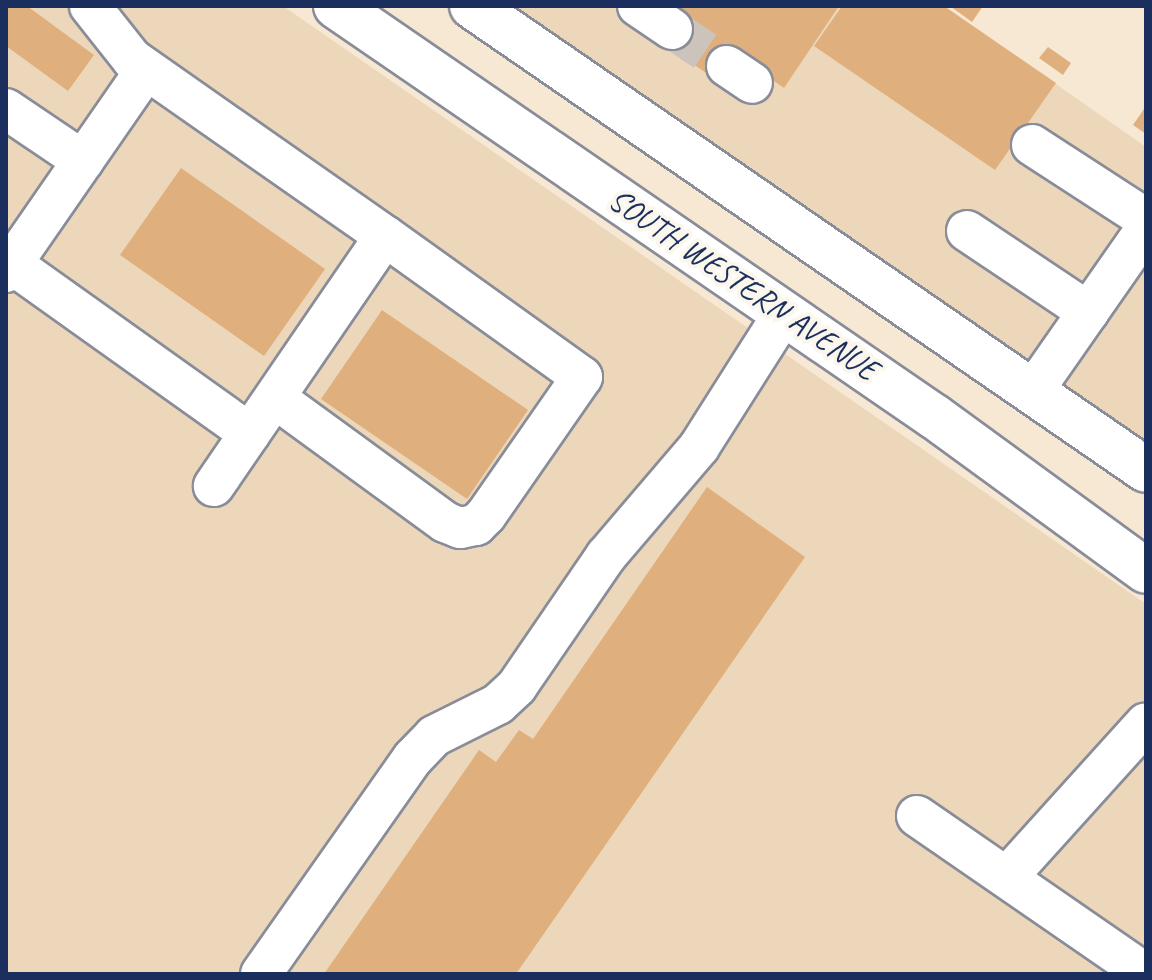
<!DOCTYPE html>
<html>
<head>
<meta charset="utf-8">
<style>
	body { margin:0 }
	#map { position:relative; width:1152px; height:980px; overflow:hidden; background:#f7e8d4; font-family:Caveat,sans-serif }
	div>[style] { position:absolute }
	[style*='--x'] { left:calc(var(--x)*1px); top:calc(var(--y)*1px); width:calc(var(--w)*1px); rotate:calc(var(--a)*1deg) }
	.built>* { inset:0; background:#ecd7ba }
	.building>* { inset:0; background:#e0af7e }
	.minor-tunnel>* { height:40px; margin-top:-20px; transform-origin:0; background:repeating-linear-gradient(90deg,#cbc3bc 0 40px,transparent 0 60px) }
	.roads { filter:drop-shadow(2px 0 #898c99) drop-shadow(-2px 0 #898c99) drop-shadow(0 2px #898c99) drop-shadow(0 -2px #898c99) }
	.minor>* { height:40px; margin:-20px; padding:0 20px; transform-origin:20px; border-radius:20px; background:#fff }
	.major>* { height:44px; margin:-22px; padding:0 22px; transform-origin:22px; border-radius:22px; background:#fff }
	span { translate:-50% -50%; white-space:nowrap; text-align:center; line-height:1.15; -webkit-text-stroke:8px #fbf7ec; paint-order:stroke }
	.street-label { font-size:32px; color:#1b2f5e }
	.frame { position:absolute; inset:0; border:8px solid #1b2f5e; pointer-events:none }
</style>
</head>
<body>
<div id="map">
	<div class="built">
		<div style="clip-path:polygon(6px 6px,283px 6px,1146px 604px,1146px 974px,6px 974px)"></div>
		<div style="clip-path:polygon(513px 6px,944px 6px,1146px 147px,1146px 444px)"></div>
	</div>
	<div class="building">
		<div style="clip-path:polygon(6px 6px,27px 6px,94px 55px,68px 91px,6px 46px)"></div>
		<div style="clip-path:polygon(668px 6px,839px 6px,784px 88px,735px 54px,718px 81px,662px 43px)"></div>
		<div style="clip-path:polygon(842px 6px,944px 6px,1056px 83px,995px 170px,814px 46px)"></div>
		<div style="clip-path:polygon(950px 6px,983px 6px,972px 22px)"></div>
		<div style="clip-path:polygon(1048px 47px,1071px 63px,1063px 75px,1039px 58px)"></div>
		<div style="clip-path:polygon(1146px 106px,1146px 134px,1133px 125px)"></div>
		<div style="clip-path:polygon(181px 168px,325px 269px,264px 356px,120px 255px)"></div>
		<div style="clip-path:polygon(382px 310px,528px 410px,467px 499px,321px 399px)"></div>
		<div style="clip-path:polygon(707px 487px,805px 557px,516px 974px,324px 974px,479px 750px,496px 762px,519px 730px,533px 739px)"></div>
	</div>
	<div class="minor-tunnel">
		<div style="--x:672;--y:29;--w:66;--a:33.9"></div>
	</div>
	<div class="roads">
		<div class="minor">
			<div style="--x:90;--y:6;--w:68;--a:51.6"></div>
			<div style="--x:132;--y:59;--w:309;--a:35"></div>
			<div style="--x:385;--y:236;--w:303;--a:124.4"></div>
			<div style="--x:638;--y:6;--w:41;--a:34.1"></div>
			<div style="--x:727;--y:66;--w:30;--a:34"></div>
			<div style="--x:6;--y:109;--w:93;--a:34"></div>
			<div style="--x:1032;--y:145;--w:136;--a:33"></div>
			<div style="--x:967;--y:231;--w:146;--a:33.8"></div>
			<div style="--x:12;--y:264;--w:292;--a:35.5"></div>
			<div style="--x:6;--y:272;--w:246;--a:-55.3"></div>
			<div style="--x:1033;--y:391;--w:198;--a:-55.1"></div>
			<div style="--x:275;--y:398;--w:210;--a:36.1"></div>
			<div style="--x:445;--y:522;--w:16;--a:22"></div>
			<div style="--x:460;--y:528;--w:16;--a:-11"></div>
			<div style="--x:476;--y:525;--w:14;--a:-45"></div>
			<div style="--x:486;--y:515;--w:168;--a:-55.2"></div>
			<div style="--x:582;--y:377;--w:242;--a:-144.4"></div>
			<div style="--x:917;--y:816;--w:278;--a:34.6"></div>
			<div style="--x:1007;--y:877;--w:207;--a:-47.9"></div>
			<div style="--x:261;--y:974;--w:264;--a:-54.9"></div>
			<div style="--x:413;--y:758;--w:30;--a:-46"></div>
			<div style="--x:434;--y:736;--w:72;--a:-26.6"></div>
			<div style="--x:498;--y:704;--w:26;--a:-43"></div>
			<div style="--x:517;--y:686;--w:158;--a:-55.6"></div>
			<div style="--x:606;--y:556;--w:143;--a:-49.5"></div>
			<div style="--x:699;--y:447;--w:159;--a:-57.6"></div>
		</div>
		<div class="major">
			<div style="--x:336;--y:6;--w:726;--a:34.46"></div>
			<div style="--x:935;--y:417;--w:261;--a:36.1"></div>
			<div style="--x:472;--y:6;--w:818;--a:34.54"></div>
		</div>
	</div>
	<div class="street-label">
		<span style="left:743px;top:285px;rotate:34deg">SOUTH WESTERN AVENUE</span>
	</div>
	<div class="frame"></div>
</div>
</body>
</html>
